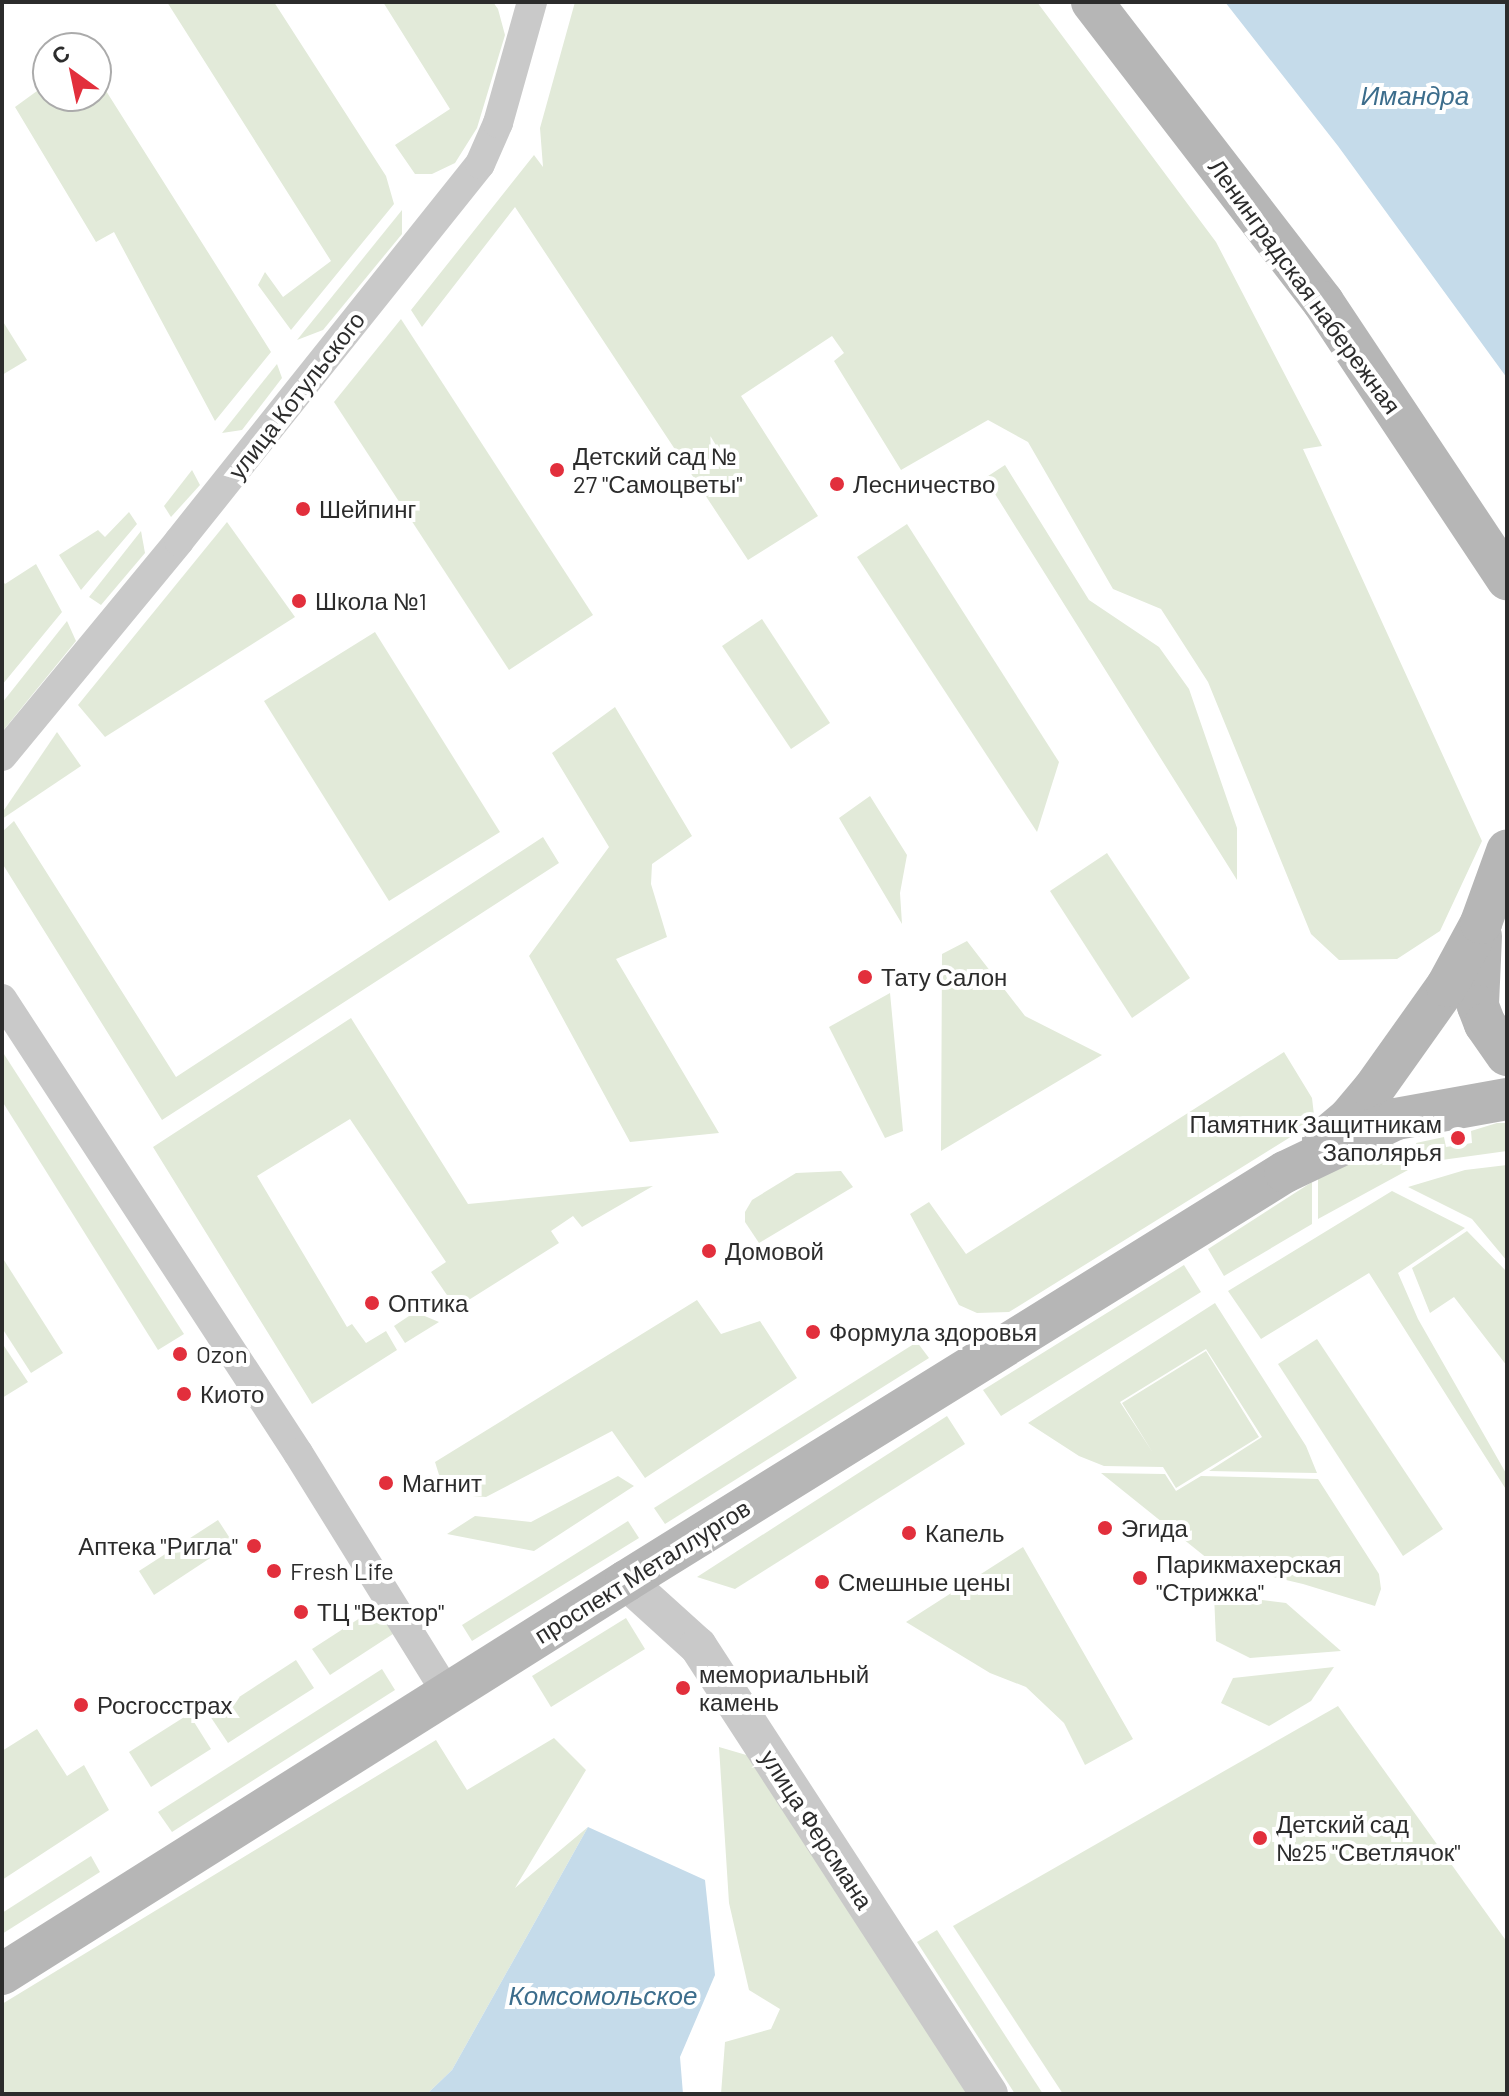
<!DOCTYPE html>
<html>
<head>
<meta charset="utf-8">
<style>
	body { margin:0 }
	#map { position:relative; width:1509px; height:2096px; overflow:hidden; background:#fff; font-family:Barlow,sans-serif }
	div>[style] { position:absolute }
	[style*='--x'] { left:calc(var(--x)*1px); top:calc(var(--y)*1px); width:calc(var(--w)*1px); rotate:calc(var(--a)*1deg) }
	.green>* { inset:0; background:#e2ead9 }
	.water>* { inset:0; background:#c5dbea }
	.minor>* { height:30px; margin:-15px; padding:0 15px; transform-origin:15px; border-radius:15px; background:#c9c9c9 }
	.tertiary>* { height:38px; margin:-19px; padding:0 19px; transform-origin:19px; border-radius:19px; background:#c9c9c9 }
	.secondary>* { height:42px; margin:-21px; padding:0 21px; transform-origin:21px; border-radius:21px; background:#b6b6b6 }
	.dots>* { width:22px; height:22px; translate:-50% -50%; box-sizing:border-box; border:4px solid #fff; border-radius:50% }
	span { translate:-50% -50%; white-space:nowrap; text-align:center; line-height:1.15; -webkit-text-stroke:8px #fff; paint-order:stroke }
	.street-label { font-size:24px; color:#2c2c2c }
	.poi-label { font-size:24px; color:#2c2c2c }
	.left { translate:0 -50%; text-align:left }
	.right { translate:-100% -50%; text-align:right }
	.water-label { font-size:26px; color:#3c6d8c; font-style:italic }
	.frame { position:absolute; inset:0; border:4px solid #2c2c2c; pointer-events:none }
	.north { position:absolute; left:32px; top:32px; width:80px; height:80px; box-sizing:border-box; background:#fff; border:2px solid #ababab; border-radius:50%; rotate:327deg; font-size:22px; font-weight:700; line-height:32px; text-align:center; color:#2c2c2c }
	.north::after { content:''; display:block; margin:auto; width:28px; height:36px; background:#e22f3c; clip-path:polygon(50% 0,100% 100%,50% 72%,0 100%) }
</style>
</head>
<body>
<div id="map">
	<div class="green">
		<div style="clip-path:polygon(167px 2px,274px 2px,386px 176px,394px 204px,291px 330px,258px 285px,265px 272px,283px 297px,331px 261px)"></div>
		<div style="clip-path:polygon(383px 2px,493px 2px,498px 9px,505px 35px,477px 128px,455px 163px,432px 174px,415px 174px,395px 145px,450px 109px)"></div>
		<div style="clip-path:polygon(575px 2px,1037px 2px,1216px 242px,1322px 446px,1303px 449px,1482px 841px,1440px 931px,1397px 959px,1339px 960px,1311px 934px,1208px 682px,1161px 609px,1113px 589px,1028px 442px,988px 420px,901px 470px,834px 361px,844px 353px,832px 336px,741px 396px,818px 516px,748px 560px,515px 207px,422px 327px,411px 310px,534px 155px,543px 167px,540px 128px)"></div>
		<div style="clip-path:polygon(96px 75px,271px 352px,215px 421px,114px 232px,96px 242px,15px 107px,48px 83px,48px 96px,96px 96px)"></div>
		<div style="clip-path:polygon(402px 210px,402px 234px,323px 330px,297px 340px)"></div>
		<div style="clip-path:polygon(401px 319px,593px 615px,509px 670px,334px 402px)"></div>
		<div style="clip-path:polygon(2px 320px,27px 360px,2px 375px)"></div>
		<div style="clip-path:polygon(277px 364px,282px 378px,242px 430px,222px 433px)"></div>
		<div style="clip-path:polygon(1005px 465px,1089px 600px,1159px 647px,1189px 689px,1237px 828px,1237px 880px,985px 478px)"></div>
		<div style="clip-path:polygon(192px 470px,200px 485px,171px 517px,164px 506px)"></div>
		<div style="clip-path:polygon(129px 512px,137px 524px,81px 590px,59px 555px,98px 530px,105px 537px)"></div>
		<div style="clip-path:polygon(227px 522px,295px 617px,105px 737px,78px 705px)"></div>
		<div style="clip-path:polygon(907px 524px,1059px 762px,1037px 832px,857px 557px)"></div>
		<div style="clip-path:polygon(141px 531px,145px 553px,101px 605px,89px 597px)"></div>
		<div style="clip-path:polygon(36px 564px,62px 612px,2px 685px,2px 580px,5px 584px)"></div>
		<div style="clip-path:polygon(762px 619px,830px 723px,791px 749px,722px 646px)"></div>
		<div style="clip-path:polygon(67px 621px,76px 641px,2px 732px,2px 703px)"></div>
		<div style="clip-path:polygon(375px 632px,500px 832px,389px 901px,264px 701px)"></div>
		<div style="clip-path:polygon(615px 707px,692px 836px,652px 864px,651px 884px,667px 937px,616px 959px,719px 1133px,630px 1142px,529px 956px,609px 847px,552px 753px)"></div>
		<div style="clip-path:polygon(57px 732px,81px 766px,2px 819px,2px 813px)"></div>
		<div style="clip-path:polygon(870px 796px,907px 855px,900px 893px,902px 924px,839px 818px)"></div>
		<div style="clip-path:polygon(14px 821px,176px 1077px,543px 837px,559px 863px,162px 1120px,2px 863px,2px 832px)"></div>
		<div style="clip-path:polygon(1107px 853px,1190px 978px,1132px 1018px,1050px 891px)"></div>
		<div style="clip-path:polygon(967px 941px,1025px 1016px,1102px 1055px,941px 1151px,942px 954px)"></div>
		<div style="clip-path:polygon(890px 993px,903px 1131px,885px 1138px,829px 1027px)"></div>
		<div style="clip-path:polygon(351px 1018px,468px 1204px,653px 1186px,582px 1227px,573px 1216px,551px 1231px,559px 1243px,456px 1308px,431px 1272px,446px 1262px,350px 1119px,257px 1176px,347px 1327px,352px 1324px,366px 1343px,386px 1331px,397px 1350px,312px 1404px,153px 1147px)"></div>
		<div style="clip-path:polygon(2px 1051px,184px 1334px,158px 1350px,2px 1101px)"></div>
		<div style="clip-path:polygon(1284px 1052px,1312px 1098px,1314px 1115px,1305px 1128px,1009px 1312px,977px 1313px,959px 1305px,910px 1214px,929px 1202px,966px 1254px)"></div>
		<div style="clip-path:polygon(1497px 1123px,1507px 1123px,1507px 1151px,1420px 1163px,1416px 1143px,1444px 1137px,1446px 1147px,1472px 1143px,1471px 1131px)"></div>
		<div style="clip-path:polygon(1389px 1136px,1408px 1170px,1318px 1219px,1318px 1178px)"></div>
		<div style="clip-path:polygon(1507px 1165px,1507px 1261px,1472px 1219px,1408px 1187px,1465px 1170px)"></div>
		<div style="clip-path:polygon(841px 1171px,853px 1187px,759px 1243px,745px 1222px,745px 1212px,752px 1200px,796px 1173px)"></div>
		<div style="clip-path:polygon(1312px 1182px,1312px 1224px,1224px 1276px,1208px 1249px)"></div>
		<div style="clip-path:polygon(1392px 1191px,1465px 1228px,1398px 1273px,1418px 1319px,1507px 1475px,1507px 1491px,1369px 1273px,1261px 1339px,1228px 1291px)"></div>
		<div style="clip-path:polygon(1467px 1231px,1507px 1272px,1507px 1366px,1454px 1297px,1430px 1313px,1412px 1268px)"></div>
		<div style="clip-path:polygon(2px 1257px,63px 1353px,31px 1373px,2px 1328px)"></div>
		<div style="clip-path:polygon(1184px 1265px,1201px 1292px,1001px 1416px,983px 1390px)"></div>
		<div style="clip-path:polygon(697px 1300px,721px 1334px,760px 1321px,797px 1378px,645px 1478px,612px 1431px,486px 1497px,445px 1494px,435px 1462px)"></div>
		<div style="clip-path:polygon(1215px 1303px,1306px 1446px,1317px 1473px,1209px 1471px,1262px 1437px,1206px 1349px,1120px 1402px,1153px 1453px,1122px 1403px,1206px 1351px,1259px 1437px,1176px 1488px,1163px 1467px,1104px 1466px,1079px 1456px,1028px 1423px)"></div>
		<div style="clip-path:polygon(415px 1312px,439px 1322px,405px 1343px,394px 1326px)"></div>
		<div style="clip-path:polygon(1317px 1339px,1443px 1529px,1403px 1556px,1278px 1364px)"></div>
		<div style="clip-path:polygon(917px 1342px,929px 1358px,665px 1524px,654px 1508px)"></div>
		<div style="clip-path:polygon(2px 1343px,28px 1382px,2px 1398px)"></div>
		<div style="clip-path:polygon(947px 1416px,965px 1444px,735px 1589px,697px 1577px)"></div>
		<div style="clip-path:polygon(1101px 1473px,1165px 1474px,1176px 1491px,1201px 1476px,1318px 1479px,1379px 1574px,1381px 1589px,1375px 1606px,1303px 1584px,1213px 1563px)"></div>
		<div style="clip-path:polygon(618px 1476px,634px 1486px,534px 1551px,447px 1534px,475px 1516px,531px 1522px)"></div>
		<div style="clip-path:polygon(218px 1520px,233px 1543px,154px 1595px,139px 1571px)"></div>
		<div style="clip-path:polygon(628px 1521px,639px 1538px,472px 1641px,462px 1625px)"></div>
		<div style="clip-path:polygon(1023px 1547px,1133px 1739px,1085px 1765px,1064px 1723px,1026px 1687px,990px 1673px,906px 1622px)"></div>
		<div style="clip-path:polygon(1214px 1594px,1286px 1603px,1341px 1651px,1250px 1658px,1216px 1641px)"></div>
		<div style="clip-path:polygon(377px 1607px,393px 1634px,330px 1675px,312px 1649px)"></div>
		<div style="clip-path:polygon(626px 1618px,645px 1649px,551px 1707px,532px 1676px)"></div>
		<div style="clip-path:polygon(296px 1660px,314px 1688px,228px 1743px,210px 1716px)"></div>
		<div style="clip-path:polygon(1334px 1667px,1311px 1701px,1269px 1726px,1221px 1703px,1233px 1678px)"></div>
		<div style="clip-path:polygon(382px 1669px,395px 1690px,172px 1832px,158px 1812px)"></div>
		<div style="clip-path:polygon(1338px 1706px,1507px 1942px,1507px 2094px,1063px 2094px,953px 1926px)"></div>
		<div style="clip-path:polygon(189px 1714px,211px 1749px,151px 1787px,129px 1752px)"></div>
		<div style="clip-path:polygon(37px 1729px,67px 1776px,84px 1765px,109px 1810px,2px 1880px,2px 1751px)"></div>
		<div style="clip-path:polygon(554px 1738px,586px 1770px,515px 1888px,588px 1827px,452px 2070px,427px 2094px,2px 2094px,2px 2004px,436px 1740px,467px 1790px)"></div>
		<div style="clip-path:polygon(719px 1747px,760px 1759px,975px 2094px,721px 2094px,725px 2042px,771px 2029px,780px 2009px,749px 1990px,729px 1903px)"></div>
		<div style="clip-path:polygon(91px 1856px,100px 1872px,2px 1934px,2px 1913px)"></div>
		<div style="clip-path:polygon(937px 1930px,1043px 2094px,1015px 2094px,917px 1942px)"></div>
	</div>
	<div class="water">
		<div style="clip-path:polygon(1225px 2px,1507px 2px,1507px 378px,1338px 146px)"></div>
		<div style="clip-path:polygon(588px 1827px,705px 1880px,715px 1975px,680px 2057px,683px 2094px,427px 2094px,452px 2070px)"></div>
	</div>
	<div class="minor">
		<div style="--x:2;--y:756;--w:278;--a:-50.5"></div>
		<div style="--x:179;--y:541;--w:482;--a:-51.4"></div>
		<div style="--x:480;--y:164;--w:45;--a:-66.3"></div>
		<div style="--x:498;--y:123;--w:126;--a:-74.3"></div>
		<div style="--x:2;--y:999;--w:542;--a:56.9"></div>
		<div style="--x:298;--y:1453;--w:282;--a:58.2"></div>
	</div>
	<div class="tertiary">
		<div style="--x:626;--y:1581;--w:97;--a:42.1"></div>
		<div style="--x:698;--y:1646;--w:534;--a:56.99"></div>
	</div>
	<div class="secondary">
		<div style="--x:1092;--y:2;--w:379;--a:52.4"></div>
		<div style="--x:1323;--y:302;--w:333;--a:56.4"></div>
		<div style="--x:1481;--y:936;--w:70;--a:92.5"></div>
		<div style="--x:1478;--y:1006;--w:19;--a:69"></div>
		<div style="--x:1485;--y:1024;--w:38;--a:55"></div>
		<div style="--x:1323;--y:1140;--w:35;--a:-40"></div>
		<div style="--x:1350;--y:1117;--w:35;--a:-50"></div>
		<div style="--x:1373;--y:1090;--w:128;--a:-54.6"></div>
		<div style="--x:1447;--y:986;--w:72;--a:-61.6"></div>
		<div style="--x:1481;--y:923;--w:77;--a:-70.1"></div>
		<div style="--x:2;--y:1974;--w:737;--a:-32.2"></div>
		<div style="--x:626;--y:1581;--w:776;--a:-31.83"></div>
		<div style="--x:1285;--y:1172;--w:123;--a:-25.5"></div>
		<div style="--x:1396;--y:1119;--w:113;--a:-10.2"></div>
	</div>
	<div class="dots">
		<div style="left:557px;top:470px;background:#e22f3c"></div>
		<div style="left:837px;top:484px;background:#e22f3c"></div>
		<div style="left:303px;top:509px;background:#e22f3c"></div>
		<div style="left:299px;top:601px;background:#e22f3c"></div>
		<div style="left:865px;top:977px;background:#e22f3c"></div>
		<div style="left:1458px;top:1138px;background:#e22f3c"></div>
		<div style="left:709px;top:1251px;background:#e22f3c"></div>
		<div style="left:372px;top:1303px;background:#e22f3c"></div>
		<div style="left:813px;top:1332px;background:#e22f3c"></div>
		<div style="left:180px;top:1354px;background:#e22f3c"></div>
		<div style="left:184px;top:1394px;background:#e22f3c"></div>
		<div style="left:386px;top:1483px;background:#e22f3c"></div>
		<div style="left:1105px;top:1528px;background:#e22f3c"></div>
		<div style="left:909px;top:1533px;background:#e22f3c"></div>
		<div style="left:254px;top:1546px;background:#e22f3c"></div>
		<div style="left:274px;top:1571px;background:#e22f3c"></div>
		<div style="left:1140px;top:1578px;background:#e22f3c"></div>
		<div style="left:822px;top:1582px;background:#e22f3c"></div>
		<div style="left:301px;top:1612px;background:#e22f3c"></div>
		<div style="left:683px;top:1688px;background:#e22f3c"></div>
		<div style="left:81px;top:1705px;background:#e22f3c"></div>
		<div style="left:1260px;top:1838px;background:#e22f3c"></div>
	</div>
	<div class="street-label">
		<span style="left:1305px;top:286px;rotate:54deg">Ленинградская набережная</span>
		<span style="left:296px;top:395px;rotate:-52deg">улица Котульского</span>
		<span style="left:642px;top:1571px;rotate:-32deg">проспект Металлургов</span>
		<span style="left:817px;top:1829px;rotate:57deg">улица Ферсмана</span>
	</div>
	<div class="poi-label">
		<span class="left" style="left:573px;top:470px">Детский сад №<br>27 "Самоцветы"</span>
		<span class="left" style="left:853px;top:484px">Лесничество</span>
		<span class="left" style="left:319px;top:509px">Шейпинг</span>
		<span class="left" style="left:315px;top:601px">Школа №1</span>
		<span class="left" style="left:881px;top:977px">Тату Салон</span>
		<span class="right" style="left:1442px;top:1138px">Памятник Защитникам<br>Заполярья</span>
		<span class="left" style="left:725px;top:1251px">Домовой</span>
		<span class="left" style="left:388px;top:1303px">Оптика</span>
		<span class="left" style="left:829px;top:1332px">Формула здоровья</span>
		<span class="left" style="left:196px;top:1354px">Ozon</span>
		<span class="left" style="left:200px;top:1394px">Киото</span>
		<span class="left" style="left:402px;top:1483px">Магнит</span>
		<span class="left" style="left:1121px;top:1528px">Эгида</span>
		<span class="left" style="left:925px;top:1533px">Капель</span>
		<span class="right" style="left:238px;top:1546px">Аптека "Ригла"</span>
		<span class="left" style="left:1156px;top:1578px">Парикмахерская<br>"Стрижка"</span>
		<span class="left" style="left:290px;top:1571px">Fresh Life</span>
		<span class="left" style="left:838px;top:1582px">Смешные цены</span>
		<span class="left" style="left:317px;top:1612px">ТЦ "Вектор"</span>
		<span class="left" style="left:699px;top:1688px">мемориальный<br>камень</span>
		<span class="left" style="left:97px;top:1705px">Росгосстрах</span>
		<span class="left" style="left:1276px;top:1838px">Детский сад<br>№25 "Светлячок"</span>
	</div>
	<div class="water-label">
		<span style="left:1415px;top:95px">Имандра</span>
		<span style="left:603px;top:1995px">Комсомольское</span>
	</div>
	<div class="frame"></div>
	<div class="north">С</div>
</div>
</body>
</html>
